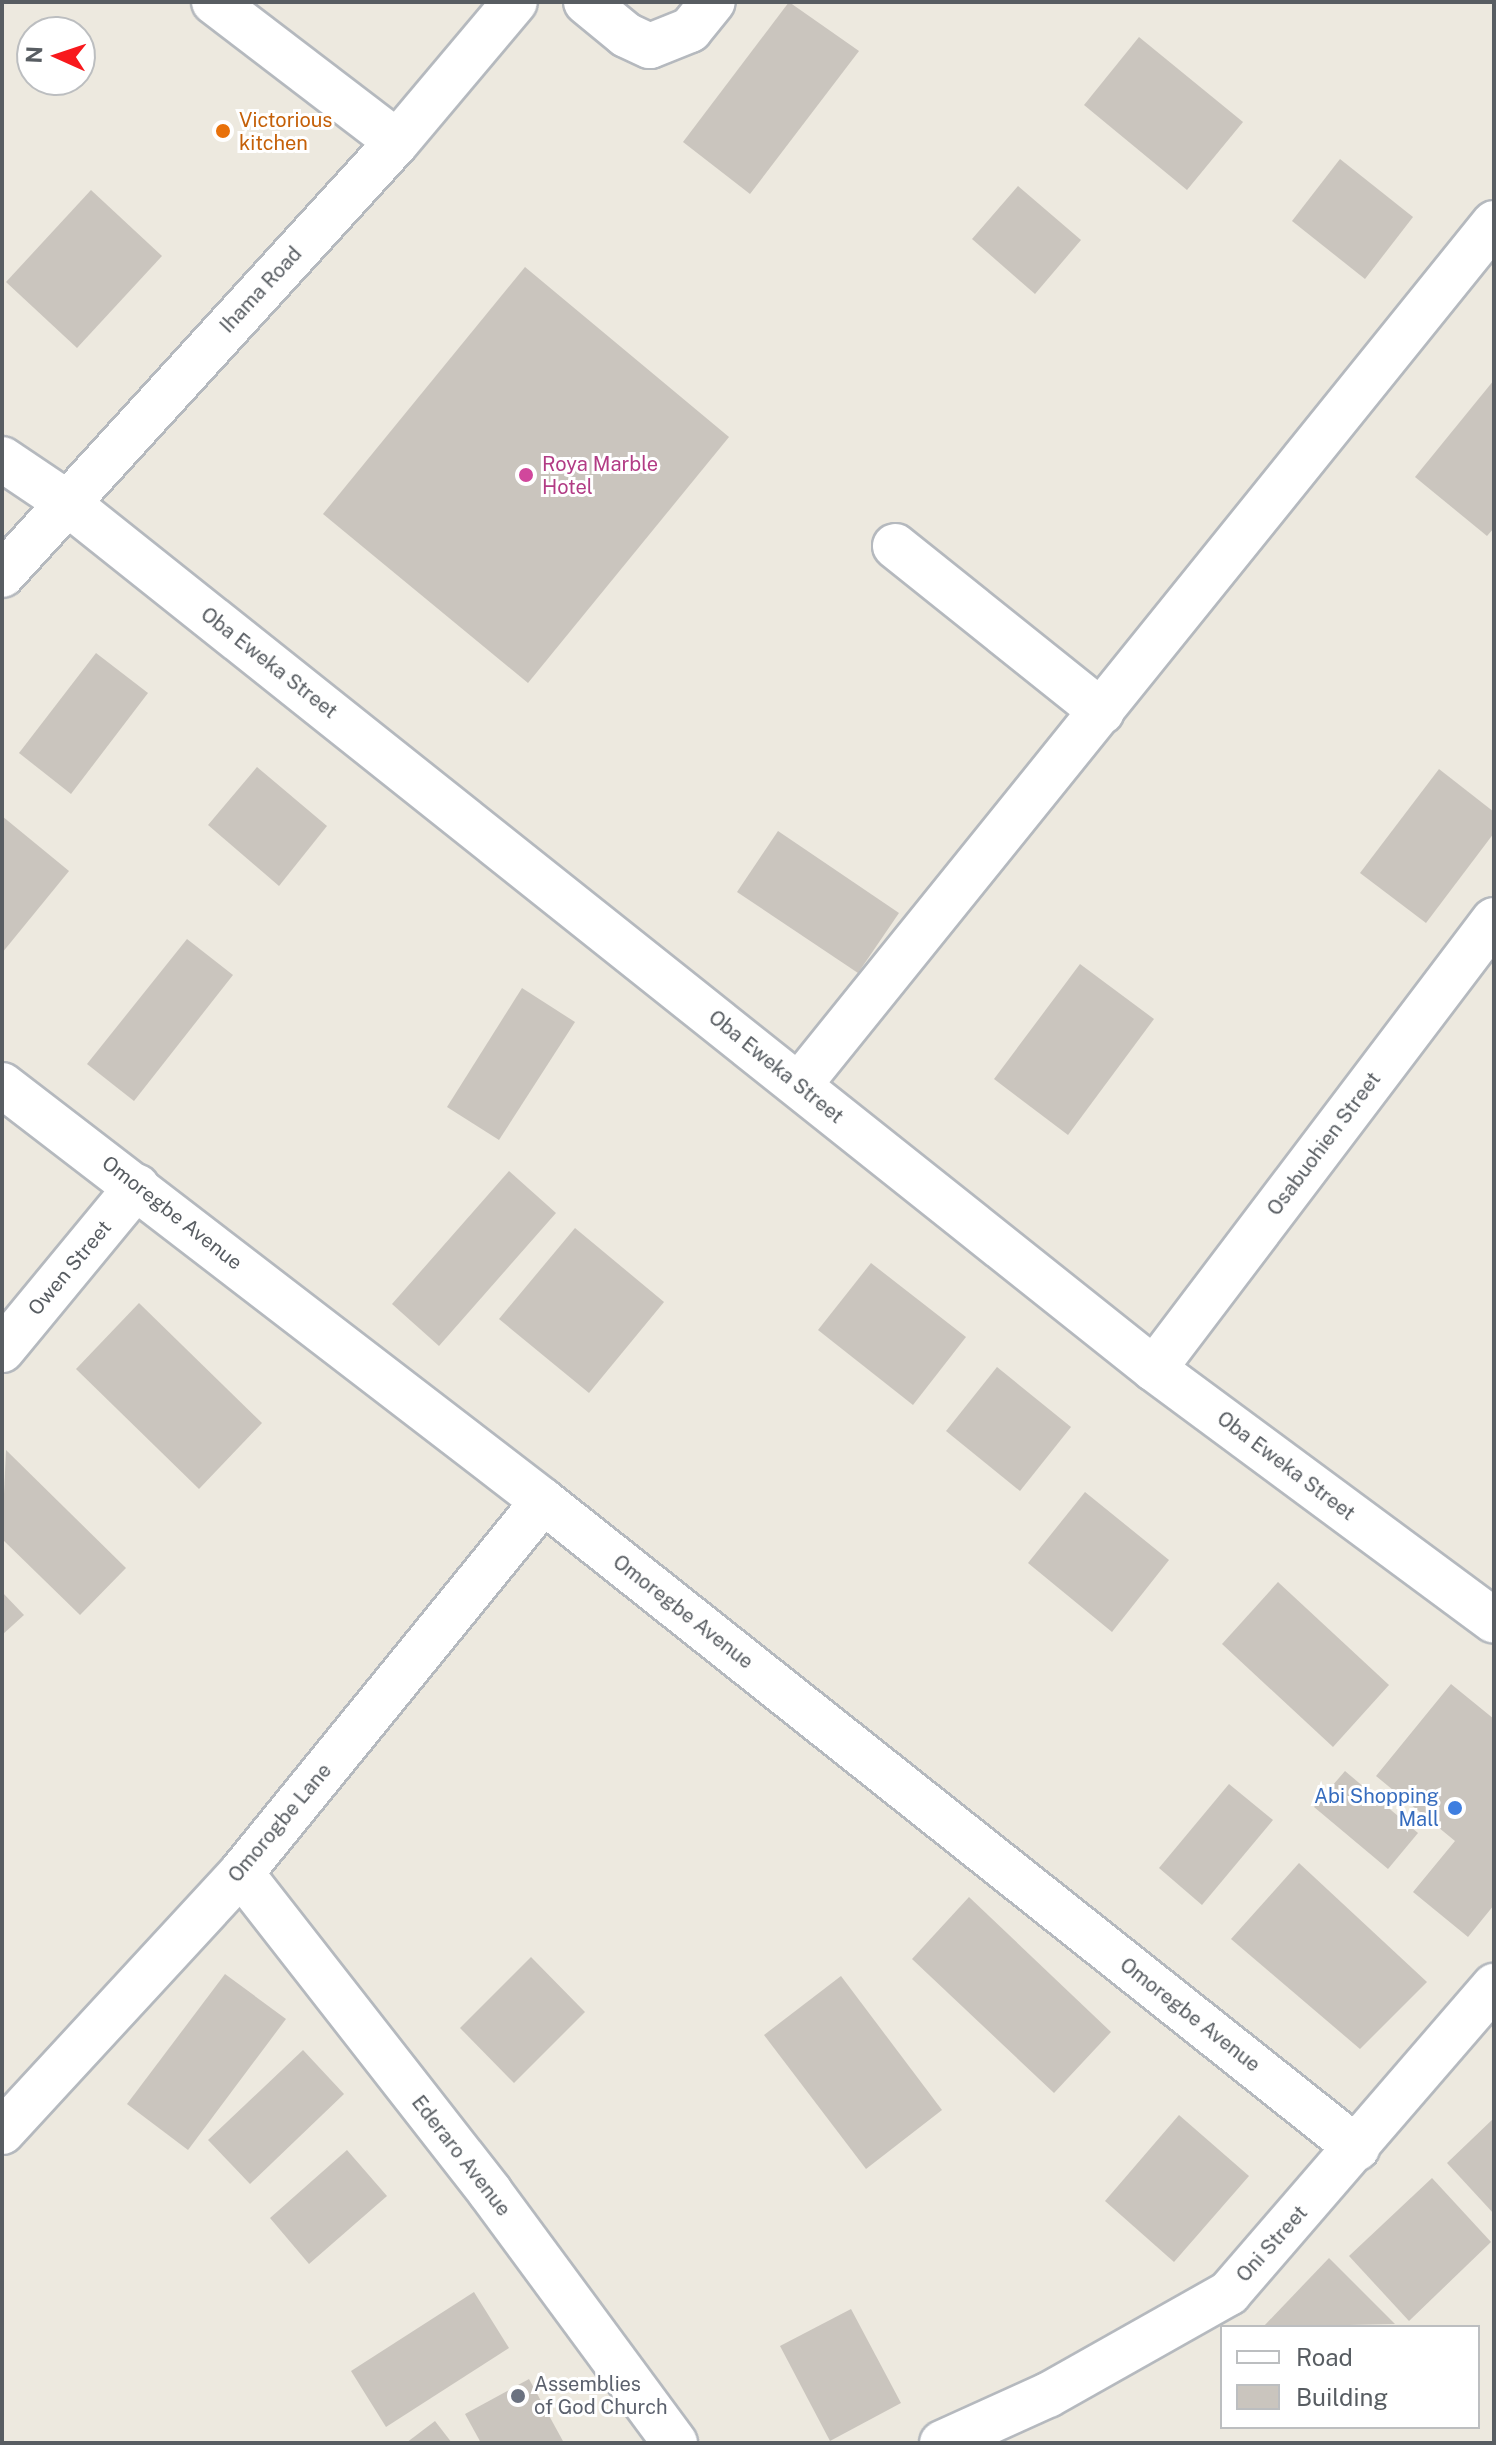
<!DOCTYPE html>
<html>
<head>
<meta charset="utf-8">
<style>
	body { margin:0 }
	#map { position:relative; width:1496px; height:2445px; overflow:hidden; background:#ede9df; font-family:"Public Sans",sans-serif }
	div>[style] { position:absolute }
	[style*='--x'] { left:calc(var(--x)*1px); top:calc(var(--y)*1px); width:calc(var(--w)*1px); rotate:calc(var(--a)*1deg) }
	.building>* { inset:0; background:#cac5be }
	.roads { filter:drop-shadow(2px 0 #b5b9be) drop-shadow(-2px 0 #b5b9be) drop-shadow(0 2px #b5b9be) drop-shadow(0 -2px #b5b9be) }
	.minor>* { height:44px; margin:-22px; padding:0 22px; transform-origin:22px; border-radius:22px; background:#fff }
	.dots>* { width:22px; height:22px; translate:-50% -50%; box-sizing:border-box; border:4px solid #fff; border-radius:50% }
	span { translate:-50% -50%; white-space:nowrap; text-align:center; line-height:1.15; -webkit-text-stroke:6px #fff; paint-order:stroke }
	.food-label { font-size:20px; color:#c56008 }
	.left { translate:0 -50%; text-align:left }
	.street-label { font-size:20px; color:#585d62 }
	.hotel-label { font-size:20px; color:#b23c85 }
	.shop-label { font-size:20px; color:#366cbe }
	.right { translate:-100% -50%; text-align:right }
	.worship-label { font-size:20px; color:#5b616d }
	.frame { position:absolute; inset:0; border:4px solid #585d62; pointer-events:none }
	.legend { position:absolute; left:1220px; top:2325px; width:260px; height:104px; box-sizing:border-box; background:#fff; border:2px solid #bcbec0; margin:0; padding:10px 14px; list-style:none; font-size:24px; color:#585d62 }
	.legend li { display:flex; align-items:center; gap:16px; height:40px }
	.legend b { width:40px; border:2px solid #bcbec0 }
	.north { position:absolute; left:16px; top:16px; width:80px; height:80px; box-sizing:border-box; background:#fff; border:2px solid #bcbec0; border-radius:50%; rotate:273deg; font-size:22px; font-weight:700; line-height:32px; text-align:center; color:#585d62 }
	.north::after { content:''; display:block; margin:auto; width:28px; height:36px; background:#f8191d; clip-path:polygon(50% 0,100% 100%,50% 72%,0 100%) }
</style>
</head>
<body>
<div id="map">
	<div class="building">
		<div style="clip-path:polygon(789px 2px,859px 51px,750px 194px,683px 142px)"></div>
		<div style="clip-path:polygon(1139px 37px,1243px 122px,1187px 190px,1084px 105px)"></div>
		<div style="clip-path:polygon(1340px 159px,1413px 217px,1365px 279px,1292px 221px)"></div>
		<div style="clip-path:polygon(1018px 186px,1081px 240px,1035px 294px,972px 239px)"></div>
		<div style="clip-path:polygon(91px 190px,162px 256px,77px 348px,6px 282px)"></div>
		<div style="clip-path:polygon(525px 267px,729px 437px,528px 683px,323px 514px)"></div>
		<div style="clip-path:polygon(1494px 380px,1494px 528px,1487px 536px,1415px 477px)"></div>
		<div style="clip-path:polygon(96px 653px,148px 693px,71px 794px,19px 753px)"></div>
		<div style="clip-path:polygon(257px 767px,327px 826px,279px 886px,208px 825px)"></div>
		<div style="clip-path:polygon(1439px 769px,1494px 812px,1494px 833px,1426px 923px,1360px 873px)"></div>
		<div style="clip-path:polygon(2px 816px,69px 871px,2px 953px)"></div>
		<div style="clip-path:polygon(778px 831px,899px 913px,858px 973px,737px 892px)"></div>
		<div style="clip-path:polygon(187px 939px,233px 975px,134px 1101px,87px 1064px)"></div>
		<div style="clip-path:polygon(1080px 964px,1154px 1019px,1068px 1135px,994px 1079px)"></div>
		<div style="clip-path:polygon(522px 988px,575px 1022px,499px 1140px,447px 1107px)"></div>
		<div style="clip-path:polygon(509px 1171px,556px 1213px,439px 1346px,392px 1304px)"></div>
		<div style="clip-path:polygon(575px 1228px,664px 1302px,589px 1393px,499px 1319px)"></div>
		<div style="clip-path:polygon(871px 1263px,966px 1337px,913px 1405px,818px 1330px)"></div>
		<div style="clip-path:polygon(139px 1303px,262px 1423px,199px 1489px,76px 1369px)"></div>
		<div style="clip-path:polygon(997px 1367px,1071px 1427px,1020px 1491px,946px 1431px)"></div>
		<div style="clip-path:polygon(6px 1450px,126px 1568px,80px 1615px,2px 1539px)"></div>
		<div style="clip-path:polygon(1085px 1492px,1169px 1560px,1112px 1632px,1028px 1563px)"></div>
		<div style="clip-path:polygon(1278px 1582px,1389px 1685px,1333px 1747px,1222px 1644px)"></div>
		<div style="clip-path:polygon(2px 1592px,24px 1615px,2px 1635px)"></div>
		<div style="clip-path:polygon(1451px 1684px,1494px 1719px,1494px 1905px,1468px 1937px,1413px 1892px,1455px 1841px,1376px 1776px)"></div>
		<div style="clip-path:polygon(1345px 1771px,1418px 1833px,1388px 1869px,1314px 1807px)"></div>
		<div style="clip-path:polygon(1229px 1784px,1273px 1820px,1202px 1905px,1159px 1868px)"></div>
		<div style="clip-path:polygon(1299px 1863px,1427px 1982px,1360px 2049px,1231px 1939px)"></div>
		<div style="clip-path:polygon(969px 1897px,1111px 2032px,1054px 2093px,912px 1959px)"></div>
		<div style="clip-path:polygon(531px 1957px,585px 2012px,514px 2083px,460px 2028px)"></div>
		<div style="clip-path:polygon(225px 1974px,286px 2019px,188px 2150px,127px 2104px)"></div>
		<div style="clip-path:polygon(841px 1976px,942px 2110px,866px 2169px,764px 2035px)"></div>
		<div style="clip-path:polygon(303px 2050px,344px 2094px,250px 2184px,208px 2140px)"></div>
		<div style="clip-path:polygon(1179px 2115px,1249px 2176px,1174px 2262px,1105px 2201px)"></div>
		<div style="clip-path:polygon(1494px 2118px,1494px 2214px,1447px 2163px)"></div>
		<div style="clip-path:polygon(347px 2150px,387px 2196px,309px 2264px,270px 2218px)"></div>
		<div style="clip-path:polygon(1432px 2178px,1491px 2242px,1409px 2321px,1349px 2256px)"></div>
		<div style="clip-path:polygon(1329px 2258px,1395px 2324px,1263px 2327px)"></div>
		<div style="clip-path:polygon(474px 2292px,509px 2348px,386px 2427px,351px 2371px)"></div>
		<div style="clip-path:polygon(851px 2309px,901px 2403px,830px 2441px,780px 2346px)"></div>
		<div style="clip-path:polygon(529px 2379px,564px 2443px,481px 2443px,465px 2414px)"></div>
		<div style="clip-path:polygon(435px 2421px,452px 2443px,406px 2443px)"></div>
	</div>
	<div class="roads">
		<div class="minor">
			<div style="--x:214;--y:2;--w:230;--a:37.4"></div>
			<div style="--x:586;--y:2;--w:52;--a:39.5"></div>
			<div style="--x:626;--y:35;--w:26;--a:25"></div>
			<div style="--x:650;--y:46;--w:43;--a:-21.8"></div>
			<div style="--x:690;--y:30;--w:36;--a:-51"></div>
			<div style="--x:2;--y:459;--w:77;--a:33.9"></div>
			<div style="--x:66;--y:502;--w:1391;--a:38.55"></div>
			<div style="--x:1154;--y:1369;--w:423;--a:36.5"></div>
			<div style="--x:895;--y:546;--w:265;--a:38.7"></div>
			<div style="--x:2;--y:575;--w:586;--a:-47.63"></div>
			<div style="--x:397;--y:142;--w:183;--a:-49.9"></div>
			<div style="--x:2;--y:1085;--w:682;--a:37.56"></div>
			<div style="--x:543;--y:1501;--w:1040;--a:38.48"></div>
			<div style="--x:799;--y:1085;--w:1107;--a:-51.12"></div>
			<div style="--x:2;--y:1350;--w:212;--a:-50.5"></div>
			<div style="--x:1154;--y:1369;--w:563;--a:-52.87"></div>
			<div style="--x:241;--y:1873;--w:405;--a:52"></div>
			<div style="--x:490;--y:2192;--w:312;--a:53.6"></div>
			<div style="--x:2;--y:2132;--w:352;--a:-47.3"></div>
			<div style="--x:241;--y:1873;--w:479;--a:-50.9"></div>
			<div style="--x:942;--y:2443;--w:116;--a:-24.4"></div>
			<div style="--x:1048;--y:2395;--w:208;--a:-29.4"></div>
			<div style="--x:1229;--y:2293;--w:406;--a:-49.2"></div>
		</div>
	</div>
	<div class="dots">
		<div style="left:223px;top:131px;background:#e8710a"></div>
		<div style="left:526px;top:475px;background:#d1479c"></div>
		<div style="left:1455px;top:1808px;background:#3f7fe0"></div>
		<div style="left:518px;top:2396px;background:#6b7280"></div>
	</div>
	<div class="food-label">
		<span class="left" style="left:239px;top:132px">Victorious<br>kitchen</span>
	</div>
	<div class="street-label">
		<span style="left:261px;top:290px;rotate:-47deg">Ihama Road</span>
		<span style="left:269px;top:663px;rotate:38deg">Oba Eweka Street</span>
		<span style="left:776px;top:1067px;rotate:39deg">Oba Eweka Street</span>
		<span style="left:1324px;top:1144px;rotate:-53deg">Osabuohien Street</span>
		<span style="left:172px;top:1213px;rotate:38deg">Omoregbe Avenue</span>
		<span style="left:70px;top:1268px;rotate:-50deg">Owen Street</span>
		<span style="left:1286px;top:1466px;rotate:37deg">Oba Eweka Street</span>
		<span style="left:683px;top:1612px;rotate:38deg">Omoregbe Avenue</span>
		<span style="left:280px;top:1823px;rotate:-50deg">Omorogbe Lane</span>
		<span style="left:1190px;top:2015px;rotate:38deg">Omoregbe Avenue</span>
		<span style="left:461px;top:2156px;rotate:52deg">Ederaro Avenue</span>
		<span style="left:1272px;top:2244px;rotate:-48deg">Oni Street</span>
	</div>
	<div class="hotel-label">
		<span class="left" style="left:542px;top:476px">Roya Marble<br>Hotel</span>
	</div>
	<div class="shop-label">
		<span class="right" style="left:1439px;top:1808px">Abi Shopping<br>Mall</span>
	</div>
	<div class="worship-label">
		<span class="left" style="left:534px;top:2396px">Assemblies<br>of God Church</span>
	</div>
	<div class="frame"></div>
	<ul class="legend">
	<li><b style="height:10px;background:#fff"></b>Road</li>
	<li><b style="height:22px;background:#cac5be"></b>Building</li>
	</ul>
	<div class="north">N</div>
</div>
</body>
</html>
